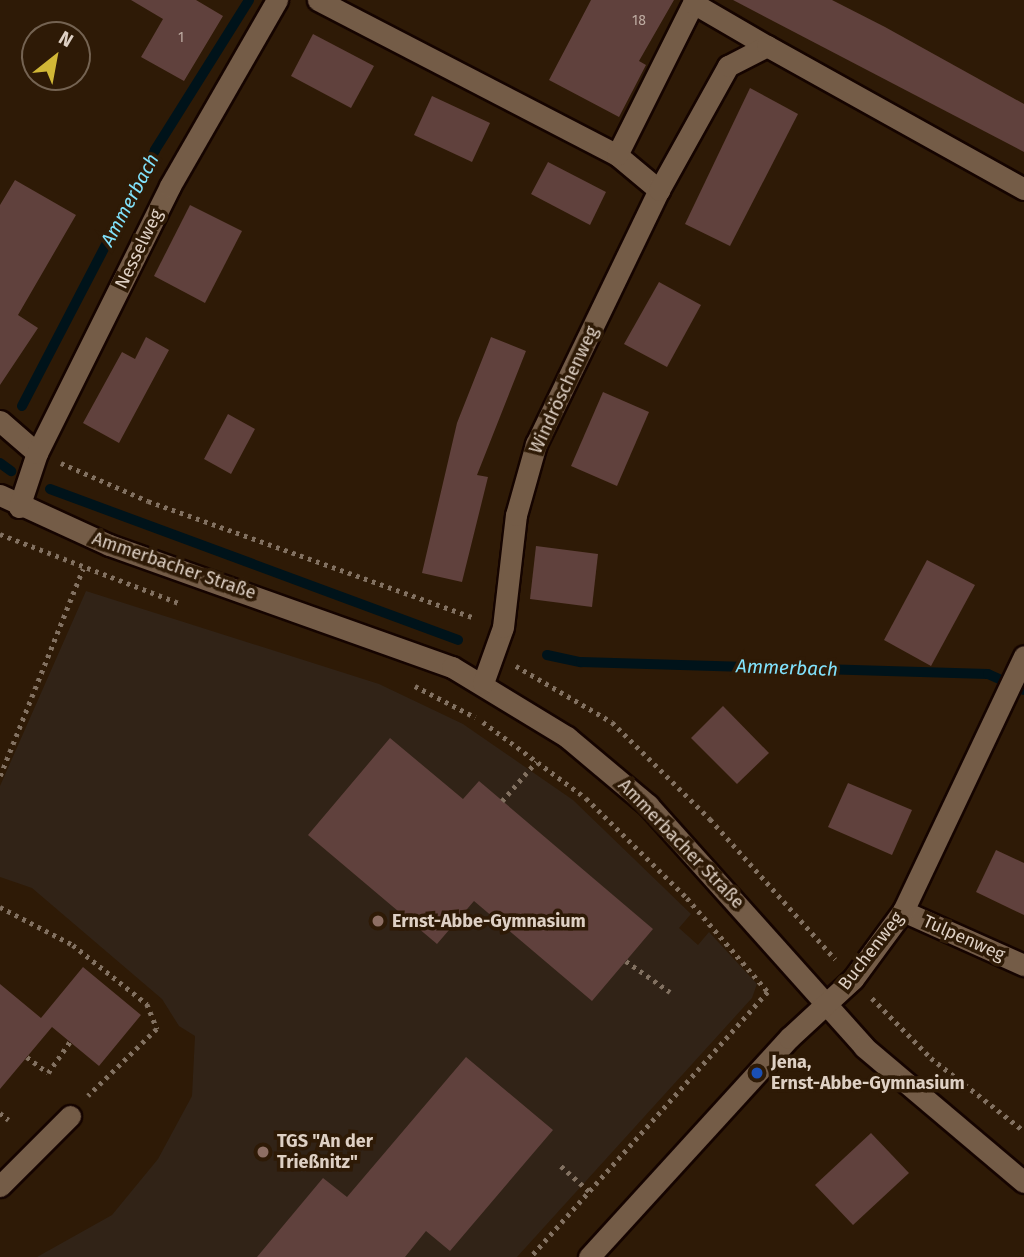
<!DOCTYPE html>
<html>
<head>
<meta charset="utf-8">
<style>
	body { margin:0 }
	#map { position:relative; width:1024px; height:1257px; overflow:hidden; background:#2e1a06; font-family:"Fira Sans",sans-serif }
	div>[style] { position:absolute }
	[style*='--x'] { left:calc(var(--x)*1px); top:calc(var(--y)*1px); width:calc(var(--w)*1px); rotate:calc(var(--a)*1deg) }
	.education>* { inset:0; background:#312317 }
	.stream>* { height:10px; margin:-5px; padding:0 5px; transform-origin:5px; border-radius:5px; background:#00131a }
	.building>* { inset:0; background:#60413d }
	.path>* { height:4.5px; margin-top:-2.25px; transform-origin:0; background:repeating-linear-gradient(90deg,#827161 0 3.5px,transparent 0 8.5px) }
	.roads { filter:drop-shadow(2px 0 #150400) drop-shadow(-2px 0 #150400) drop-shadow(0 2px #150400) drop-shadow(0 -2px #150400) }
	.street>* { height:21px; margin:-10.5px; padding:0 10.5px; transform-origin:10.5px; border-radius:10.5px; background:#745c47 }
	.dots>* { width:19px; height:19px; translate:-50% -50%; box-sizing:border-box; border:4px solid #2e1a06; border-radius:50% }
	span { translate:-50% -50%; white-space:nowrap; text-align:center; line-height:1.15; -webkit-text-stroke:7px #2e1a06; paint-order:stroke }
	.number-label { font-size:14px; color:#beaca2 }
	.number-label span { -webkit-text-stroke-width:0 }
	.street-label { font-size:18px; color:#ded0c4 }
	.poi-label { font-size:18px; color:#ded0c4; font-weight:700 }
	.left { translate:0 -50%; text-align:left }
	.water-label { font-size:19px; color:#81e2fc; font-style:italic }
	.north { position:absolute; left:21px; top:21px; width:70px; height:70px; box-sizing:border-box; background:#2e1a06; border:2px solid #746352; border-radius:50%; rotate:31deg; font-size:19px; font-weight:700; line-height:28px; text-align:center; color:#ded0c4 }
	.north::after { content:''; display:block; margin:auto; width:24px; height:32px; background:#d1b736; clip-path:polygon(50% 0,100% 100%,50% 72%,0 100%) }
</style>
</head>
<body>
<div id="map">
	<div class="education">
		<div style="clip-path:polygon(86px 591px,379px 684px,463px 724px,573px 800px,691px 914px,679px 928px,698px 945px,709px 932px,757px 984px,752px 998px,517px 1257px,37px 1257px,112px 1215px,158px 1159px,192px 1096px,195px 1036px,179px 1026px,162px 999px,32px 888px,0 877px,0 786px)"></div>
	</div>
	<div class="stream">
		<div style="--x:22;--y:406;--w:288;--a:-62.5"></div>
		<div style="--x:155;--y:150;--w:177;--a:-57.9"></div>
		<div style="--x:0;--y:463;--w:14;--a:36"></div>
		<div style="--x:50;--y:489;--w:435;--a:20.3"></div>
		<div style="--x:547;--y:655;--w:35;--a:12"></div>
		<div style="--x:581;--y:662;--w:407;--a:1.7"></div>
		<div style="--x:988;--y:674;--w:39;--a:24"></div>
	</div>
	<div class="building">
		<div style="clip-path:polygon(131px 0,196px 0,223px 16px,184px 81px,141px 57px,163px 19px)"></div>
		<div style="clip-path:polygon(591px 0,674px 0,639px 61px,646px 65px,619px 117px,549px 80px)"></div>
		<div style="clip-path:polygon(733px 0,832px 0,885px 27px,1024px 104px,1024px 152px)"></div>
		<div style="clip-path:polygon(313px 34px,374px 66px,351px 108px,291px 76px)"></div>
		<div style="clip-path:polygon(750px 88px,798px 114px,730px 246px,685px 224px)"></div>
		<div style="clip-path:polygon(432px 96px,490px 123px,472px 162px,414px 135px)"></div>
		<div style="clip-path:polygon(548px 162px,606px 192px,590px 225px,531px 194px)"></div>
		<div style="clip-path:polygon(15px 180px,76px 215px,18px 315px,38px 328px,0 385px,0 205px)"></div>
		<div style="clip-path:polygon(190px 205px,242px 231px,205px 303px,154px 276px)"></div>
		<div style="clip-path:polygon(659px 282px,701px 305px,667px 367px,624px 344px)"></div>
		<div style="clip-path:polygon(146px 337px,169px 350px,119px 443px,83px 423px,122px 352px,135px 359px)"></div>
		<div style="clip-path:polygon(491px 337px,526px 351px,477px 475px,488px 477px,462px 582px,422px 573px,457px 423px)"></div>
		<div style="clip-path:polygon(603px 392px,649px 412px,617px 486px,571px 466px)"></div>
		<div style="clip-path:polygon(228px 414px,255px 429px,231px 474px,204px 459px)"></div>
		<div style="clip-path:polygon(536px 546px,598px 554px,592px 607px,530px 599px)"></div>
		<div style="clip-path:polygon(927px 560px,975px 585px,931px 666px,884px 640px)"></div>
		<div style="clip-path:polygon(723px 706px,769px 753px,737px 784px,691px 738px)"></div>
		<div style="clip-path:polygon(390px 738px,463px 799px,479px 781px,653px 929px,592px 1001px,474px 901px,437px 944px,308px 835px)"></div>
		<div style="clip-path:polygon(848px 783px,912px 810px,892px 855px,828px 827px)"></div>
		<div style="clip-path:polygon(996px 850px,1024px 863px,1024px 915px,976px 892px)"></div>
		<div style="clip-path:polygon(83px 967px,141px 1015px,99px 1066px,52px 1027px,0 1089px,0 984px,47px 1023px,41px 1018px)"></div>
		<div style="clip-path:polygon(466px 1057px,553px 1130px,450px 1251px,426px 1231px,405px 1257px,257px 1257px,323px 1178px,347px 1197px)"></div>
		<div style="clip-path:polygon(871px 1133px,909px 1173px,853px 1225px,815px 1185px)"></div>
	</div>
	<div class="path">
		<div style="--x:61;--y:463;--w:95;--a:23.6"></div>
		<div style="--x:148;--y:501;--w:347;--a:19.7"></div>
		<div style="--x:0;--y:534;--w:192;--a:21.1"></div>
		<div style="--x:516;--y:666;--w:111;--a:30.3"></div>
		<div style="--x:612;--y:722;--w:138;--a:44.7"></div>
		<div style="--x:710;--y:819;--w:188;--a:48.2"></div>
		<div style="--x:415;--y:686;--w:68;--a:27.3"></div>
		<div style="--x:483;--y:722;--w:128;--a:36.4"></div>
		<div style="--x:586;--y:798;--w:142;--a:44.7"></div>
		<div style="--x:687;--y:898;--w:124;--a:49.2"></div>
		<div style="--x:768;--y:992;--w:356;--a:131.8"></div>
		<div style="--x:0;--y:776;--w:223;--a:-68.2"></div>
		<div style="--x:502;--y:801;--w:52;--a:-48.9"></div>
		<div style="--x:0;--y:907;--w:82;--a:27.5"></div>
		<div style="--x:73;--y:945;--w:95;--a:38.6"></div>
		<div style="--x:147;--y:1004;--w:27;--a:68"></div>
		<div style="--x:157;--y:1029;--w:96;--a:135.8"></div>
		<div style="--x:626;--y:961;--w:54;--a:35.2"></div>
		<div style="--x:872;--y:998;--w:84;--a:45.5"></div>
		<div style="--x:931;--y:1058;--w:118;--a:38.1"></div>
		<div style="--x:27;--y:1057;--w:26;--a:37"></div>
		<div style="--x:48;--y:1073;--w:38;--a:-55"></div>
		<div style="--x:0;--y:1113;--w:11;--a:38"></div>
		<div style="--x:561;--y:1166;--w:40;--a:42"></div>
	</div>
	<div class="roads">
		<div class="street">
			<div style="--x:318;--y:0;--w:337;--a:27.4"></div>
			<div style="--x:617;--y:155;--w:55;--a:39.8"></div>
			<div style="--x:617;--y:155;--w:170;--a:-63.4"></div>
			<div style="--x:693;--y:3;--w:86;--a:30.2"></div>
			<div style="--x:0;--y:421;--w:49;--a:40.9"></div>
			<div style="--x:0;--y:495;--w:120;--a:24.6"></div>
			<div style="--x:109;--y:545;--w:364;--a:19.6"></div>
			<div style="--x:452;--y:667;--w:135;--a:31.3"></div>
			<div style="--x:567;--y:737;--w:106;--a:40"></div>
			<div style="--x:648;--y:805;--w:324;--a:48.2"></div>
			<div style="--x:864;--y:1047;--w:209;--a:40.2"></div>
			<div style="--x:19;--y:507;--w:57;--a:-71.6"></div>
			<div style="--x:37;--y:453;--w:298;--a:-63.5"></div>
			<div style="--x:170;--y:186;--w:215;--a:-60.1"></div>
			<div style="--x:483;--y:683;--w:59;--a:-70.3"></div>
			<div style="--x:503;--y:627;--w:113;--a:-83.4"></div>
			<div style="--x:516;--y:515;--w:74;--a:-74.3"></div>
			<div style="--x:536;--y:444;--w:282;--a:-64.2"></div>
			<div style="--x:659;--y:190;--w:142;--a:-60.9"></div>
			<div style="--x:728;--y:66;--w:44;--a:-27.1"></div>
			<div style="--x:767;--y:46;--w:294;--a:29.1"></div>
			<div style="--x:903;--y:911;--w:133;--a:24.1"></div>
			<div style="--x:0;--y:1186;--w:99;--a:-45"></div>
			<div style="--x:589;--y:1257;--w:297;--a:-47.6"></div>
			<div style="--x:789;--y:1038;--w:87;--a:-42.7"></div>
			<div style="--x:853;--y:979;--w:84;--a:-53.7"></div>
			<div style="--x:903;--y:911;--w:282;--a:-64.6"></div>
		</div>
	</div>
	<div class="dots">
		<div style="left:378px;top:921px;background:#8d6e63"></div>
		<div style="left:757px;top:1073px;background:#1a4fb4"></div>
		<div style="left:263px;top:1152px;background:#8d6e63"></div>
	</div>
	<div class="number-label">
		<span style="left:639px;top:21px">18</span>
		<span style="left:181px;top:38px">1</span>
	</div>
	<div class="street-label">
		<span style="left:139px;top:249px;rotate:-64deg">Nesselweg</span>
		<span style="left:564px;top:390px;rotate:-65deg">Windröschenweg</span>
		<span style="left:174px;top:566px;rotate:19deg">Ammerbacher Straße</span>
		<span style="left:681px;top:844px;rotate:46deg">Ammerbacher Straße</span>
		<span style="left:964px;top:938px;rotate:24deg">Tulpenweg</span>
		<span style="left:871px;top:951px;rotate:-52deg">Buchenweg</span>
	</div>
	<div class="poi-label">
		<span class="left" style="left:392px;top:921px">Ernst-Abbe-Gymnasium</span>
		<span class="left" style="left:771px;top:1073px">Jena,<br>Ernst-Abbe-Gymnasium</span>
		<span class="left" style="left:277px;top:1152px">TGS "An der<br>Trießnitz"</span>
	</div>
	<div class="water-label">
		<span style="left:130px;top:200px;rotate:-62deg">Ammerbach</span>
		<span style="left:787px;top:668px;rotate:2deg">Ammerbach</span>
	</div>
	<div class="north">N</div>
</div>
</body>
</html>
